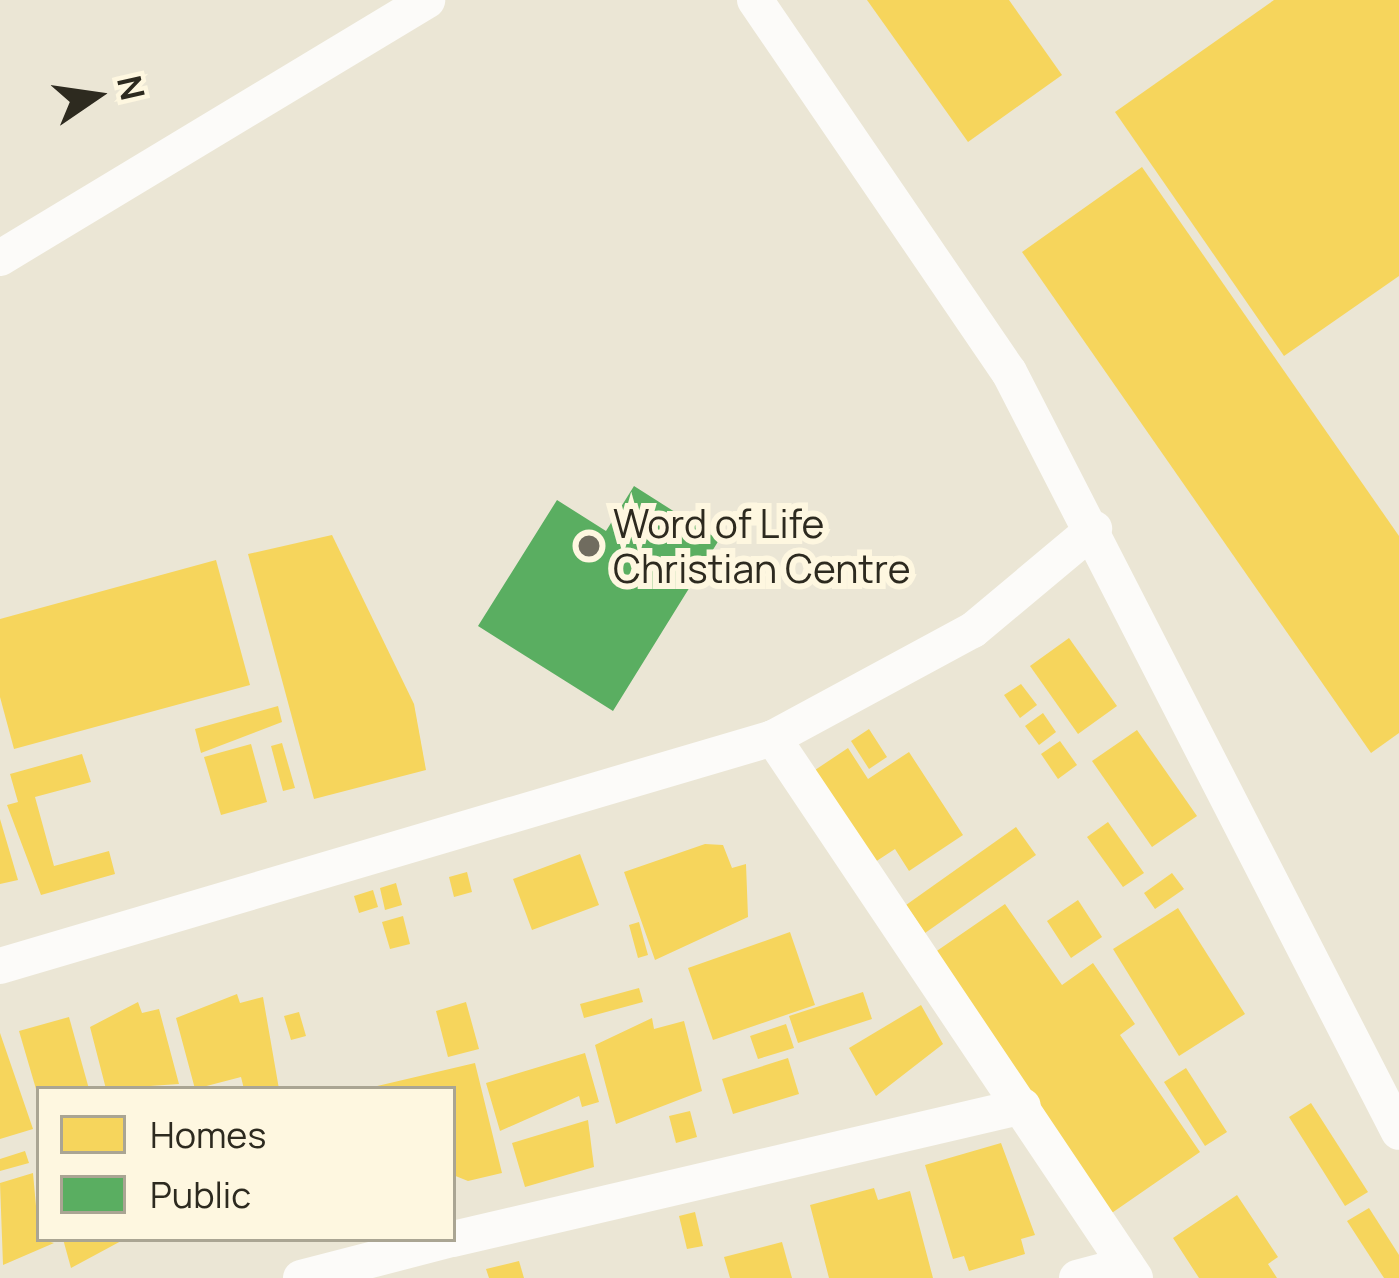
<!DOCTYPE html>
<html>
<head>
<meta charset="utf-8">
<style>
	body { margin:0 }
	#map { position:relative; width:1399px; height:1278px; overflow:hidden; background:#ebe6d5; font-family:Manrope,sans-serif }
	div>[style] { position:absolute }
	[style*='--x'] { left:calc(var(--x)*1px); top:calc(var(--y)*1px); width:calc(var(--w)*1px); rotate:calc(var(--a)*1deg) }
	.homes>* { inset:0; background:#f6d55c }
	.public>* { inset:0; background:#5aae61 }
	.minor>* { height:36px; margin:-18px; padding:0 18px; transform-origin:18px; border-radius:18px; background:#fcfbf9 }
	.dots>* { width:33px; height:33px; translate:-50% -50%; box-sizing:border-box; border:6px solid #fef7e0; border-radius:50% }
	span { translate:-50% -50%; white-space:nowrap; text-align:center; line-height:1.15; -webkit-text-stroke:12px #fef7e0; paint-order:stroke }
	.poi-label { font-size:39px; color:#2d2a1f }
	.left { translate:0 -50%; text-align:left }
	.legend { position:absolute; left:36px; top:1086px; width:420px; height:156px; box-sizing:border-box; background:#fef7e0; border:3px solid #aaa593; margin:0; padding:15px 21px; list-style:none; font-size:36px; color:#2d2a1f }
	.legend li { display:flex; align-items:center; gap:24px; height:60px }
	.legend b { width:60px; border:3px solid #aaa593 }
	.north { position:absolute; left:36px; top:36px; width:120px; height:120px; -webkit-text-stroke:9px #fef7e0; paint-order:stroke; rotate:77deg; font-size:33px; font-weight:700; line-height:48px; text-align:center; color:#2d2a1f }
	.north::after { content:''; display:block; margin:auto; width:42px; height:54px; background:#2d2a1f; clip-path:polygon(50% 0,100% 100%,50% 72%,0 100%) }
</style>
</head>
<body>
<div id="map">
	<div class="homes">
		<div style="clip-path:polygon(867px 0,1009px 0,1062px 75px,968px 142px)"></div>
		<div style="clip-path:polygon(1274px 0,1399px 0,1399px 276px,1284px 356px,1115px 112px)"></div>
		<div style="clip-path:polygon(1142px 167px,1399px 536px,1399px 733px,1371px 753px,1022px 252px)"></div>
		<div style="clip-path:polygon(332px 535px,414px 704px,426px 770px,314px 799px,248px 554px)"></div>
		<div style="clip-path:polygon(216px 560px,250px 685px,14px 749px,0 697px,0 619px)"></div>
		<div style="clip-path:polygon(1069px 638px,1117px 706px,1078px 734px,1030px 666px)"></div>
		<div style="clip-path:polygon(1021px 684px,1037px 705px,1020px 718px,1004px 695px)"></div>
		<div style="clip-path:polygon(278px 706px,282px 722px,201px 753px,195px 729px)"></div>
		<div style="clip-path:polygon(1043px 713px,1056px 732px,1039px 745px,1025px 726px)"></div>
		<div style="clip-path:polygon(869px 729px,887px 757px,869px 769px,851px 741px)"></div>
		<div style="clip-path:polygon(1137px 730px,1197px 816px,1152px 847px,1092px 761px)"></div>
		<div style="clip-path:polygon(1060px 741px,1077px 765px,1058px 779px,1041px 754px)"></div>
		<div style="clip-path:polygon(282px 743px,295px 788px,283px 791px,271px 746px)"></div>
		<div style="clip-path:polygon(251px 744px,267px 802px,221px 815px,204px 757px)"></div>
		<div style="clip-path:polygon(848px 748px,868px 779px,909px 752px,963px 835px,909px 871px,895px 849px,872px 864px,812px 772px)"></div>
		<div style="clip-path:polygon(82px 754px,91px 782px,35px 797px,54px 866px,109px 851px,115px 874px,41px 895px,7px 805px,18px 802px,10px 774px)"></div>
		<div style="clip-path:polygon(0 819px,18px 880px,0 884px)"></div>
		<div style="clip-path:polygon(1108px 822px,1144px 873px,1123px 887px,1087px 837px)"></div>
		<div style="clip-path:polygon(1016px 827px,1036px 855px,925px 933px,906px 905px)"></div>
		<div style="clip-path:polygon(705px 844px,723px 845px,732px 868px,746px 864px,748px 917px,655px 960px,624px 872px)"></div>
		<div style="clip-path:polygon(580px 854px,599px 905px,532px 930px,513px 879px)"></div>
		<div style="clip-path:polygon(467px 872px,472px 892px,454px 897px,449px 877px)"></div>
		<div style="clip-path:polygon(1172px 873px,1184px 889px,1155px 909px,1144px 893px)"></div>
		<div style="clip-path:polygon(396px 883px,402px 905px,385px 910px,380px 888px)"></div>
		<div style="clip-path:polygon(373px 890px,378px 907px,359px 913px,354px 896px)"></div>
		<div style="clip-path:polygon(1078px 900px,1102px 937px,1071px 958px,1047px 921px)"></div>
		<div style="clip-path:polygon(1005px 904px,1062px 985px,1093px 963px,1135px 1024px,1120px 1035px,1200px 1152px,1106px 1217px,928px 957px)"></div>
		<div style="clip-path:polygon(1178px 908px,1245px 1014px,1179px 1056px,1113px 949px)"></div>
		<div style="clip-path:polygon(403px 916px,410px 944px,390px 949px,382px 922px)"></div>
		<div style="clip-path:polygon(639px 922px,648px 955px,638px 958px,629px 925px)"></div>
		<div style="clip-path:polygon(790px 932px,815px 1005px,713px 1040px,688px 968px)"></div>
		<div style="clip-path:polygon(639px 988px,643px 1002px,584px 1018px,580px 1004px)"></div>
		<div style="clip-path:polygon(863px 992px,872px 1019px,798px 1043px,789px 1016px)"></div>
		<div style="clip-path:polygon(237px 994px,240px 1003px,263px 997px,279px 1089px,244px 1089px,241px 1077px,195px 1089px,176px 1018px)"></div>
		<div style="clip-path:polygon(138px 1002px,142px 1013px,159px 1009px,179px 1084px,106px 1089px,90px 1027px)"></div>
		<div style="clip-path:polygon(466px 1002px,479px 1049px,448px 1057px,436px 1011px)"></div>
		<div style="clip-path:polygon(921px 1005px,943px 1044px,876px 1096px,849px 1048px)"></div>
		<div style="clip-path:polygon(299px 1012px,306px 1036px,291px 1040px,284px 1016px)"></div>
		<div style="clip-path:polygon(69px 1017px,89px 1089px,36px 1089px,19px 1031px)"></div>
		<div style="clip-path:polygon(652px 1018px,654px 1029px,684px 1021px,702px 1091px,616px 1124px,595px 1045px)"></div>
		<div style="clip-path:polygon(786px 1024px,794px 1048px,758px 1059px,750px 1036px)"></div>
		<div style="clip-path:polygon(0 1033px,33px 1129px,0 1139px)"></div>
		<div style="clip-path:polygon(585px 1053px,599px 1102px,582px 1107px,579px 1096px,500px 1131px,486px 1083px)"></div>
		<div style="clip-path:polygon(788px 1058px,799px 1094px,733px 1114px,722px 1079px)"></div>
		<div style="clip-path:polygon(475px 1063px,502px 1173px,468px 1181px,453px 1175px,453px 1089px,373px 1087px)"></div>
		<div style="clip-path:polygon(1186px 1068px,1227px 1132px,1205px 1146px,1164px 1082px)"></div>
		<div style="clip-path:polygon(1311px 1103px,1368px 1192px,1345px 1206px,1289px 1117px)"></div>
		<div style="clip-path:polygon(690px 1111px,697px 1137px,676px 1143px,669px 1116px)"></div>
		<div style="clip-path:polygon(588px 1120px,594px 1167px,525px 1187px,512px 1143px)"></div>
		<div style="clip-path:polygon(1001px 1143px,1035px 1235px,1021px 1239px,1025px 1254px,969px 1271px,964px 1256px,953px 1259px,925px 1165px)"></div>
		<div style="clip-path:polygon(25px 1151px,29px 1163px,0 1171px,0 1159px)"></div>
		<div style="clip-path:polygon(33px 1173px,39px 1239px,54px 1243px,3px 1265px,0 1183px)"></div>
		<div style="clip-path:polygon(874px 1188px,878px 1200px,910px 1191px,933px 1278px,829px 1278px,810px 1205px)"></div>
		<div style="clip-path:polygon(1237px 1195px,1278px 1257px,1268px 1264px,1277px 1278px,1199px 1278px,1173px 1238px)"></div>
		<div style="clip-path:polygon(1369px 1208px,1399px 1255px,1399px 1278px,1384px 1278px,1347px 1221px)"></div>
		<div style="clip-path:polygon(695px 1212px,703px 1246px,687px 1249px,679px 1216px)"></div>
		<div style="clip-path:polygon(63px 1239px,123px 1239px,123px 1240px,71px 1268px)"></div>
		<div style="clip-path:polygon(782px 1242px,792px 1278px,730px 1278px,724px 1257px)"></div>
		<div style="clip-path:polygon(519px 1261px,524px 1278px,489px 1278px,486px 1269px)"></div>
	</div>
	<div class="public">
		<div style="clip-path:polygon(634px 486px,719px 540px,613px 711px,478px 626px,557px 500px,606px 531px)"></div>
	</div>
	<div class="minor">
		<div style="--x:755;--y:0;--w:450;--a:55.7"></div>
		<div style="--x:1009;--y:372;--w:854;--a:62.84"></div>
		<div style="--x:0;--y:258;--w:499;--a:-31.1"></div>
		<div style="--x:773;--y:738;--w:650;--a:56.16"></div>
		<div style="--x:0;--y:966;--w:806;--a:-16.43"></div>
		<div style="--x:773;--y:738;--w:227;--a:-28.4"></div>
		<div style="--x:973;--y:630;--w:158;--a:-39.9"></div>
		<div style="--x:453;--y:1239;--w:585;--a:-13.13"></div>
		<div style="--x:301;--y:1278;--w:156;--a:-14.5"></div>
		<div style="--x:1077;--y:1278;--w:51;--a:-14.9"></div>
	</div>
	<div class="dots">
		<div style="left:589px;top:546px;background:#706c5f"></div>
	</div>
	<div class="poi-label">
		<span class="left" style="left:613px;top:546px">Word of Life<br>Christian Centre</span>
	</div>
	<ul class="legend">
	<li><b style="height:33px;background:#f6d55c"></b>Homes</li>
	<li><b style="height:33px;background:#5aae61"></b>Public</li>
	</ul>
	<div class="north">N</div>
</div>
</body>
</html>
